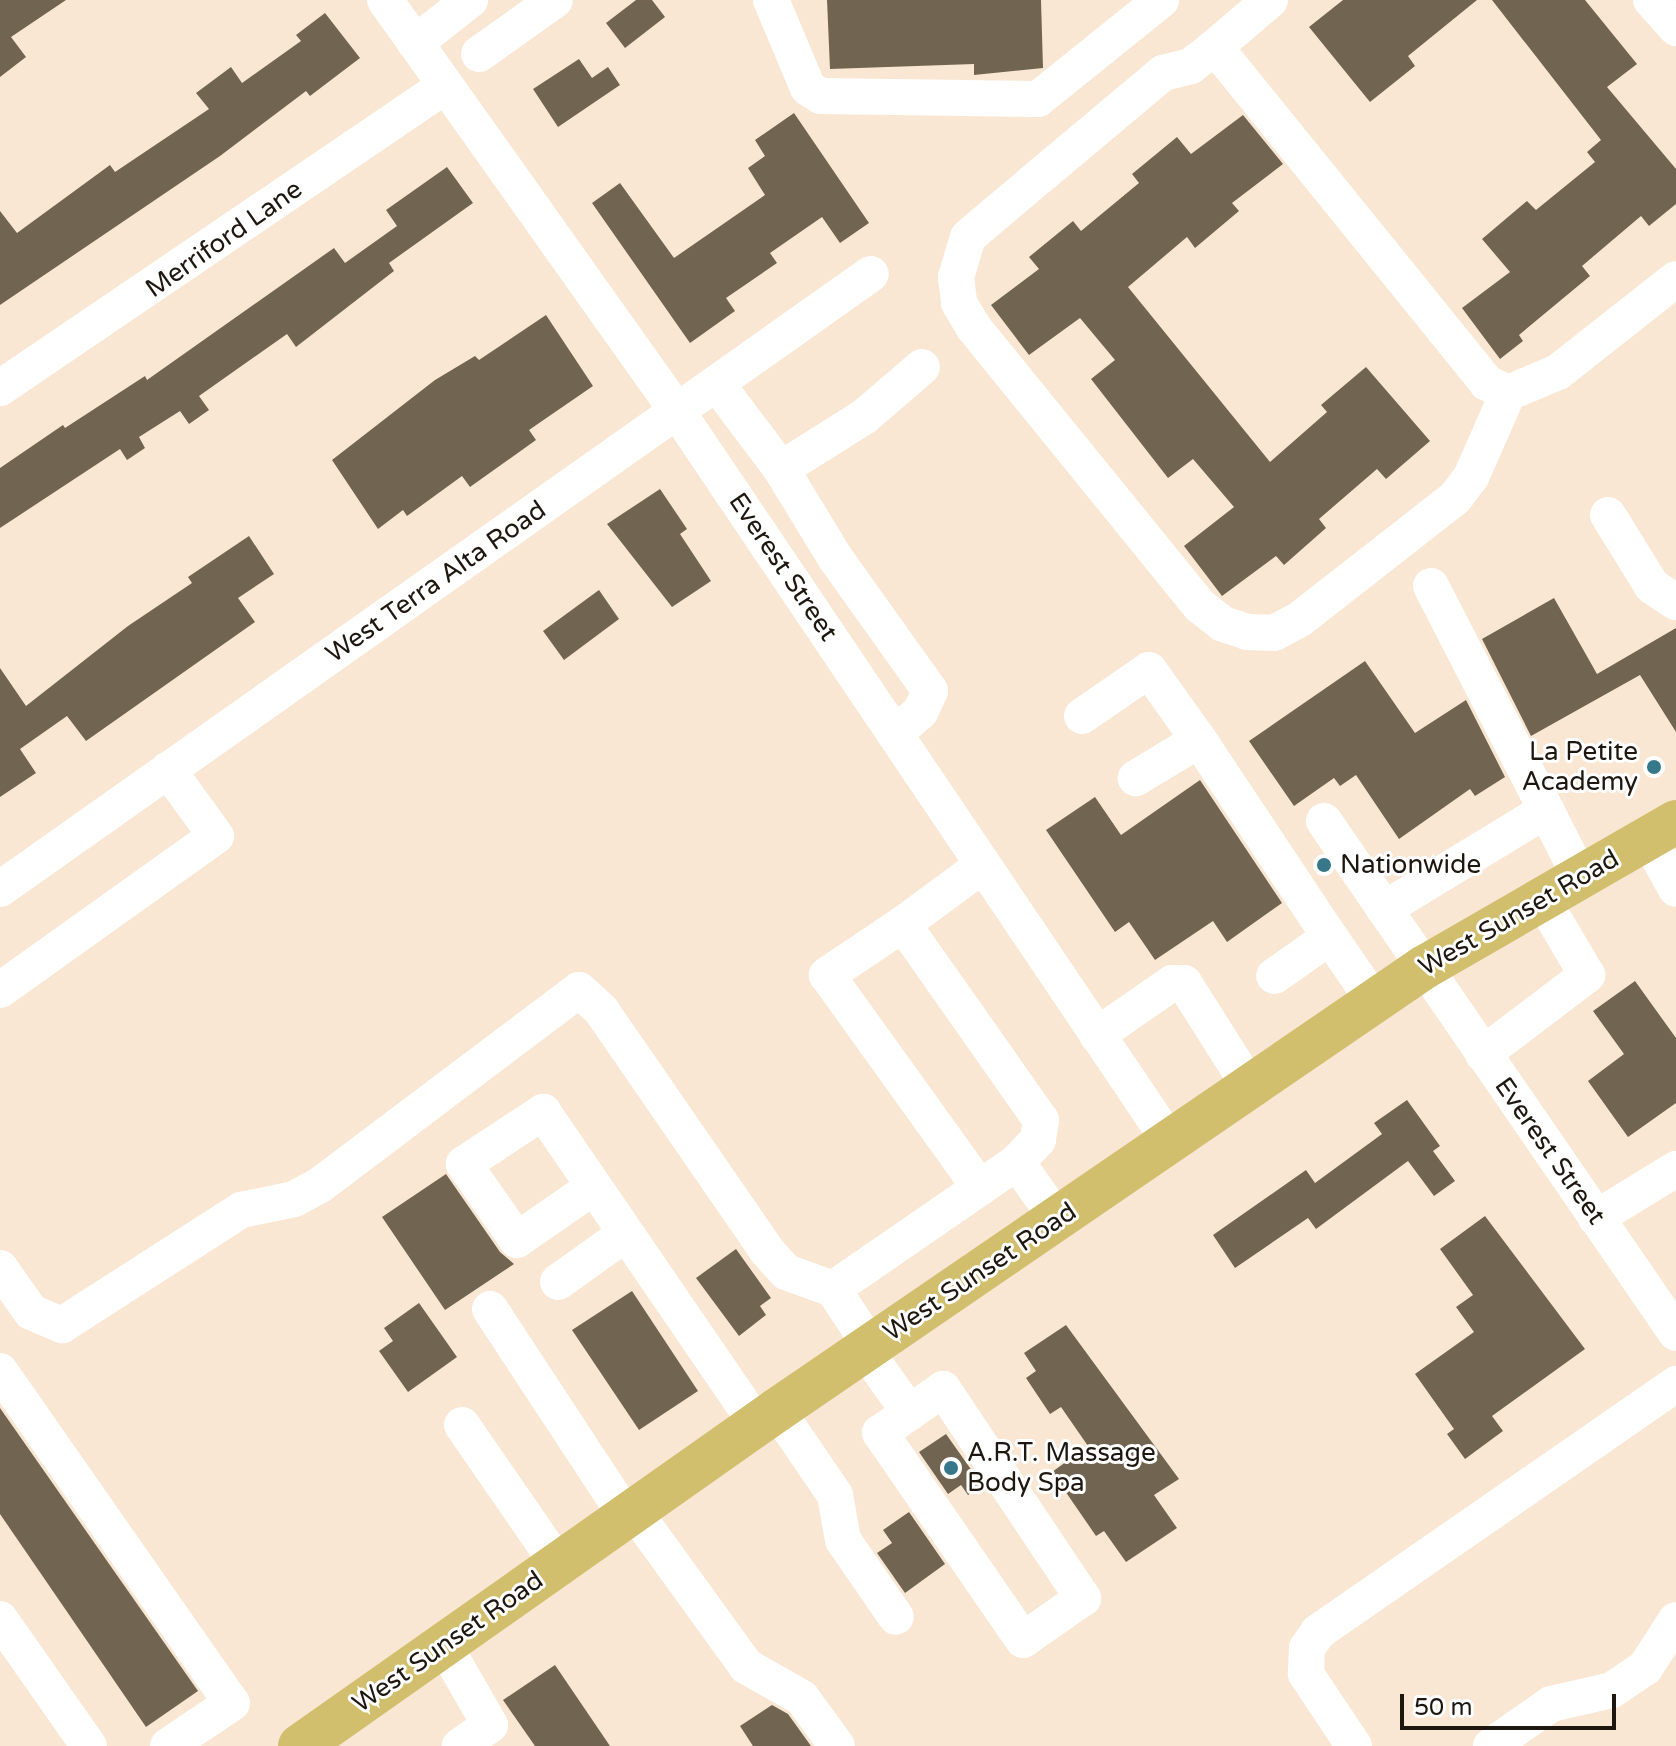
<!DOCTYPE html>
<html>
<head>
<meta charset="utf-8">
<style>
	body { margin:0 }
	#map { position:relative; width:1676px; height:1746px; overflow:hidden; background:#f9e7d3; font-family:"Varela Round",sans-serif }
	div>[style] { position:absolute }
	[style*='--x'] { left:calc(var(--x)*1px); top:calc(var(--y)*1px); width:calc(var(--w)*1px); rotate:calc(var(--a)*1deg) }
	.building>* { inset:0; background:#716552 }
	.minor>* { height:36px; margin:-18px; padding:0 18px; transform-origin:18px; border-radius:18px; background:#fff }
	.major>* { height:44px; margin:-22px; padding:0 22px; transform-origin:22px; border-radius:22px; background:#d2bf6e }
	.dots>* { width:22px; height:22px; translate:-50% -50%; box-sizing:border-box; border:4px solid #fff; border-radius:50% }
	span { translate:-50% -50%; white-space:nowrap; text-align:center; line-height:1.15; -webkit-text-stroke:6px #fff; paint-order:stroke }
	.street-label { font-size:26px; color:#1d1710 }
	.poi-label { font-size:26px; color:#1d1710 }
	.right { translate:-100% -50%; text-align:right }
	.left { translate:0 -50%; text-align:left }
	.scale { position:absolute; left:1400px; top:1694px; width:216px; height:36px; box-sizing:border-box; border:4px solid #1d1710; border-top:0; padding-left:10px; font-size:24px; line-height:28px; white-space:nowrap; color:#1d1710; -webkit-text-stroke:6px #fff; paint-order:stroke }
</style>
</head>
<body>
<div id="map">
	<div class="building">
		<div style="clip-path:polygon(0 0,66px 0,11px 37px,26px 57px,0 77px)"></div>
		<div style="clip-path:polygon(636px 0,652px 0,665px 17px,625px 48px,606px 23px)"></div>
		<div style="clip-path:polygon(827px 0,1041px 0,1043px 68px,974px 75px,974px 64px,830px 69px)"></div>
		<div style="clip-path:polygon(1343px 0,1477px 0,1408px 56px,1415px 66px,1370px 102px,1309px 27px)"></div>
		<div style="clip-path:polygon(1492px 0,1585px 0,1637px 64px,1607px 87px,1676px 169px,1676px 204px,1649px 226px,1641px 216px,1582px 266px,1590px 276px,1519px 335px,1523px 341px,1500px 359px,1462px 308px,1510px 272px,1482px 239px,1527px 201px,1536px 210px,1595px 162px,1587px 152px,1601px 140px)"></div>
		<div style="clip-path:polygon(325px 13px,360px 58px,310px 96px,306px 91px,220px 156px,0 305px,0 211px,17px 233px,110px 165px,115px 172px,209px 109px,196px 93px,231px 67px,242px 83px,301px 41px,296px 35px)"></div>
		<div style="clip-path:polygon(579px 59px,592px 78px,608px 67px,620px 85px,558px 127px,533px 89px)"></div>
		<div style="clip-path:polygon(794px 113px,869px 223px,840px 243px,822px 217px,770px 253px,777px 263px,726px 298px,735px 311px,690px 343px,592px 203px,620px 183px,674px 258px,765px 195px,748px 168px,765px 156px,755px 140px)"></div>
		<div style="clip-path:polygon(1243px 115px,1283px 164px,1232px 203px,1239px 211px,1195px 248px,1187px 237px,1128px 287px,1270px 462px,1327px 412px,1321px 405px,1366px 367px,1430px 441px,1386px 479px,1377px 469px,1319px 519px,1326px 528px,1284px 565px,1276px 556px,1222px 596px,1184px 546px,1234px 507px,1193px 459px,1168px 478px,1091px 379px,1115px 360px,1080px 318px,1029px 355px,991px 305px,1039px 269px,1029px 257px,1073px 221px,1081px 231px,1139px 183px,1132px 174px,1177px 137px,1191px 154px)"></div>
		<div style="clip-path:polygon(447px 167px,473px 203px,389px 263px,394px 271px,296px 347px,287px 334px,199px 396px,209px 410px,189px 424px,180px 411px,139px 437px,145px 448px,127px 460px,120px 449px,0 528px,0 468px,63px 425px,65px 428px,145px 376px,147px 380px,334px 248px,345px 263px,397px 226px,386px 210px)"></div>
		<div style="clip-path:polygon(546px 315px,593px 386px,529px 430px,536px 440px,470px 487px,462px 476px,407px 516px,403px 510px,378px 529px,332px 460px,435px 380px,475px 356px,479px 360px)"></div>
		<div style="clip-path:polygon(660px 489px,687px 529px,680px 534px,711px 581px,672px 607px,607px 524px)"></div>
		<div style="clip-path:polygon(249px 536px,274px 574px,238px 598px,255px 622px,86px 741px,67px 716px,20px 749px,36px 773px,0 797px,0 668px,26px 706px,128px 626px,192px 583px,188px 577px)"></div>
		<div style="clip-path:polygon(599px 590px,619px 619px,564px 660px,543px 631px)"></div>
		<div style="clip-path:polygon(1554px 598px,1597px 674px,1676px 628px,1676px 732px,1640px 675px,1531px 736px,1482px 639px)"></div>
		<div style="clip-path:polygon(1365px 661px,1415px 733px,1466px 700px,1505px 777px,1475px 796px,1470px 789px,1399px 839px,1356px 775px,1340px 786px,1334px 778px,1294px 806px,1249px 741px)"></div>
		<div style="clip-path:polygon(1200px 780px,1282px 903px,1227px 942px,1213px 921px,1155px 960px,1129px 922px,1115px 932px,1046px 830px,1095px 797px,1121px 835px)"></div>
		<div style="clip-path:polygon(1635px 981px,1676px 1038px,1676px 1103px,1628px 1137px,1588px 1081px,1624px 1054px,1593px 1011px)"></div>
		<div style="clip-path:polygon(1407px 1100px,1440px 1146px,1433px 1151px,1455px 1181px,1434px 1196px,1408px 1161px,1316px 1229px,1308px 1218px,1235px 1268px,1213px 1235px,1306px 1170px,1315px 1183px,1382px 1134px,1374px 1123px)"></div>
		<div style="clip-path:polygon(446px 1174px,500px 1252px,514px 1264px,445px 1310px,382px 1217px)"></div>
		<div style="clip-path:polygon(1485px 1216px,1585px 1349px,1492px 1416px,1503px 1431px,1465px 1459px,1447px 1434px,1454px 1429px,1415px 1374px,1474px 1332px,1456px 1307px,1473px 1295px,1440px 1249px)"></div>
		<div style="clip-path:polygon(736px 1249px,771px 1298px,760px 1306px,766px 1315px,739px 1336px,696px 1278px)"></div>
		<div style="clip-path:polygon(632px 1291px,698px 1391px,639px 1430px,572px 1330px)"></div>
		<div style="clip-path:polygon(419px 1303px,457px 1357px,408px 1392px,379px 1351px,393px 1341px,384px 1328px)"></div>
		<div style="clip-path:polygon(1066px 1325px,1179px 1479px,1154px 1495px,1177px 1528px,1126px 1562px,1104px 1531px,1096px 1536px,1052px 1472px,1088px 1446px,1061px 1407px,1050px 1414px,1026px 1378px,1036px 1371px,1024px 1353px)"></div>
		<div style="clip-path:polygon(0 1408px,198px 1691px,146px 1727px,0 1514px)"></div>
		<div style="clip-path:polygon(946px 1434px,982px 1485px,968px 1495px,961px 1485px,948px 1494px,919px 1452px)"></div>
		<div style="clip-path:polygon(909px 1512px,945px 1564px,905px 1593px,877px 1553px,892px 1543px,883px 1530px)"></div>
		<div style="clip-path:polygon(555px 1665px,610px 1746px,535px 1746px,503px 1700px)"></div>
		<div style="clip-path:polygon(772px 1705px,788px 1714px,811px 1746px,753px 1746px,740px 1726px)"></div>
	</div>
	<div class="minor">
		<div style="--x:385;--y:0;--w:504;--a:54.61"></div>
		<div style="--x:677;--y:411;--w:882;--a:56"></div>
		<div style="--x:771;--y:0;--w:95;--a:67.2"></div>
		<div style="--x:808;--y:88;--w:15;--a:32"></div>
		<div style="--x:821;--y:96;--w:217;--a:0.8"></div>
		<div style="--x:1038;--y:99;--w:158;--a:-38.8"></div>
		<div style="--x:1270;--y:0;--w:72;--a:139.5"></div>
		<div style="--x:1215;--y:47;--w:432;--a:51"></div>
		<div style="--x:1487;--y:383;--w:23;--a:25"></div>
		<div style="--x:1508;--y:393;--w:54;--a:-22.8"></div>
		<div style="--x:1558;--y:372;--w:150;--a:-38.2"></div>
		<div style="--x:1651;--y:0;--w:38;--a:48"></div>
		<div style="--x:415;--y:43;--w:70;--a:-38"></div>
		<div style="--x:1215;--y:47;--w:31;--a:142"></div>
		<div style="--x:1191;--y:66;--w:29;--a:166"></div>
		<div style="--x:1163;--y:73;--w:236;--a:140"></div>
		<div style="--x:982;--y:225;--w:18;--a:139"></div>
		<div style="--x:968;--y:237;--w:42;--a:106.7"></div>
		<div style="--x:956;--y:277;--w:26;--a:83"></div>
		<div style="--x:959;--y:303;--w:29;--a:59"></div>
		<div style="--x:974;--y:328;--w:358;--a:50.9"></div>
		<div style="--x:1200;--y:606;--w:29;--a:38"></div>
		<div style="--x:1223;--y:624;--w:25;--a:18"></div>
		<div style="--x:1247;--y:632;--w:27;--a:2"></div>
		<div style="--x:1274;--y:633;--w:30;--a:-28"></div>
		<div style="--x:1300;--y:619;--w:197;--a:-38"></div>
		<div style="--x:1455;--y:498;--w:26;--a:-53"></div>
		<div style="--x:1471;--y:477;--w:92;--a:-66.2"></div>
		<div style="--x:479;--y:54;--w:93;--a:-35.4"></div>
		<div style="--x:717;--y:384;--w:106;--a:53"></div>
		<div style="--x:781;--y:469;--w:105;--a:58.6"></div>
		<div style="--x:836;--y:559;--w:162;--a:54.5"></div>
		<div style="--x:930;--y:691;--w:23;--a:115"></div>
		<div style="--x:920;--y:712;--w:33;--a:139"></div>
		<div style="--x:0;--y:388;--w:538;--a:-34.16"></div>
		<div style="--x:781;--y:469;--w:99;--a:-32.2"></div>
		<div style="--x:865;--y:416;--w:75;--a:-40.7"></div>
		<div style="--x:1608;--y:515;--w:84;--a:58.2"></div>
		<div style="--x:1652;--y:586;--w:29;--a:34"></div>
		<div style="--x:1431;--y:586;--w:252;--a:62.8"></div>
		<div style="--x:1082;--y:716;--w:81;--a:-34.5"></div>
		<div style="--x:1149;--y:670;--w:86;--a:54.5"></div>
		<div style="--x:1199;--y:740;--w:74;--a:148.9"></div>
		<div style="--x:1199;--y:740;--w:237;--a:56.4"></div>
		<div style="--x:1330;--y:937;--w:68;--a:145.1"></div>
		<div style="--x:1324;--y:821;--w:621;--a:55.49"></div>
		<div style="--x:1648;--y:838;--w:58;--a:61.2"></div>
		<div style="--x:983;--y:865;--w:99;--a:143.6"></div>
		<div style="--x:903;--y:924;--w:240;--a:54.9"></div>
		<div style="--x:1041;--y:1120;--w:20;--a:99"></div>
		<div style="--x:1038;--y:1140;--w:30;--a:134"></div>
		<div style="--x:0;--y:889;--w:1066;--a:-35.23"></div>
		<div style="--x:1384;--y:909;--w:190;--a:-31.4"></div>
		<div style="--x:1546;--y:810;--w:75;--a:63.1"></div>
		<div style="--x:903;--y:924;--w:92;--a:146.1"></div>
		<div style="--x:827;--y:975;--w:262;--a:54.3"></div>
		<div style="--x:1330;--y:937;--w:78;--a:55.5"></div>
		<div style="--x:0;--y:990;--w:265;--a:-35.5"></div>
		<div style="--x:216;--y:836;--w:82;--a:-126"></div>
		<div style="--x:1097;--y:1035;--w:91;--a:-34.7"></div>
		<div style="--x:1172;--y:983;--w:12;--a:0"></div>
		<div style="--x:1184;--y:983;--w:123;--a:57.6"></div>
		<div style="--x:1483;--y:1054;--w:131;--a:-37.2"></div>
		<div style="--x:1587;--y:975;--w:88;--a:-120.6"></div>
		<div style="--x:592;--y:1188;--w:91;--a:145.3"></div>
		<div style="--x:517;--y:1240;--w:93;--a:-124.9"></div>
		<div style="--x:464;--y:1164;--w:95;--a:-33.4"></div>
		<div style="--x:543;--y:1112;--w:378;--a:55.6"></div>
		<div style="--x:1596;--y:1218;--w:94;--a:-31.5"></div>
		<div style="--x:0;--y:1268;--w:54;--a:54.8"></div>
		<div style="--x:31;--y:1312;--w:34;--a:23"></div>
		<div style="--x:62;--y:1325;--w:213;--a:-32.7"></div>
		<div style="--x:241;--y:1210;--w:54;--a:-11.7"></div>
		<div style="--x:294;--y:1199;--w:30;--a:-28"></div>
		<div style="--x:320;--y:1185;--w:324;--a:-37"></div>
		<div style="--x:579;--y:990;--w:30;--a:42"></div>
		<div style="--x:601;--y:1010;--w:293;--a:55.4"></div>
		<div style="--x:767;--y:1251;--w:28;--a:48"></div>
		<div style="--x:786;--y:1272;--w:50;--a:19.9"></div>
		<div style="--x:558;--y:1282;--w:82;--a:-35.6"></div>
		<div style="--x:490;--y:1309;--w:248;--a:56.7"></div>
		<div style="--x:871;--y:1347;--w:69;--a:-123.2"></div>
		<div style="--x:833;--y:1289;--w:224;--a:-34.6"></div>
		<div style="--x:1017;--y:1162;--w:70;--a:54.9"></div>
		<div style="--x:865;--y:1350;--w:77;--a:54.5"></div>
		<div style="--x:0;--y:1371;--w:405;--a:55.1"></div>
		<div style="--x:232;--y:1703;--w:77;--a:146.1"></div>
		<div style="--x:943;--y:1389;--w:252;--a:56.2"></div>
		<div style="--x:1083;--y:1598;--w:73;--a:145"></div>
		<div style="--x:1023;--y:1640;--w:252;--a:-124.6"></div>
		<div style="--x:880;--y:1433;--w:77;--a:-34.9"></div>
		<div style="--x:777;--y:1410;--w:103;--a:55.7"></div>
		<div style="--x:835;--y:1495;--w:46;--a:79.9"></div>
		<div style="--x:843;--y:1540;--w:93;--a:55.5"></div>
		<div style="--x:462;--y:1425;--w:169;--a:55.4"></div>
		<div style="--x:634;--y:1511;--w:191;--a:54.1"></div>
		<div style="--x:746;--y:1666;--w:64;--a:29.7"></div>
		<div style="--x:802;--y:1698;--w:59;--a:53.9"></div>
		<div style="--x:0;--y:1619;--w:155;--a:55"></div>
		<div style="--x:444;--y:1645;--w:92;--a:60.1"></div>
		<div style="--x:490;--y:1725;--w:37;--a:145"></div>
		<div style="--x:1354;--y:1746;--w:87;--a:-123.7"></div>
		<div style="--x:1306;--y:1674;--w:26;--a:-88"></div>
		<div style="--x:1307;--y:1648;--w:19;--a:-55"></div>
		<div style="--x:1318;--y:1632;--w:436;--a:-34.7"></div>
		<div style="--x:1491;--y:1746;--w:73;--a:-35"></div>
		<div style="--x:1551;--y:1704;--w:63;--a:-12.9"></div>
		<div style="--x:1612;--y:1690;--w:40;--a:-34"></div>
		<div style="--x:1645;--y:1668;--w:57;--a:-57.1"></div>
	</div>
	<div class="major">
		<div style="--x:300;--y:1746;--w:583;--a:-35.16"></div>
		<div style="--x:777;--y:1410;--w:783;--a:-34.38"></div>
		<div style="--x:1423;--y:968;--w:292;--a:-30"></div>
	</div>
	<div class="dots">
		<div style="left:1654px;top:767px;background:#36778a"></div>
		<div style="left:1324px;top:865px;background:#36778a"></div>
		<div style="left:951px;top:1468px;background:#36778a"></div>
	</div>
	<div class="street-label">
		<span style="left:224px;top:239px;rotate:-35deg">Merriford Lane</span>
		<span style="left:783px;top:567px;rotate:56deg">Everest Street</span>
		<span style="left:436px;top:582px;rotate:-35deg">West Terra Alta Road</span>
		<span style="left:1519px;top:913px;rotate:-30deg">West Sunset Road</span>
		<span style="left:1550px;top:1151px;rotate:55deg">Everest Street</span>
		<span style="left:980px;top:1272px;rotate:-34deg">West Sunset Road</span>
		<span style="left:448px;top:1642px;rotate:-35deg">West Sunset Road</span>
	</div>
	<div class="poi-label">
		<span class="right" style="left:1638px;top:767px">La Petite<br>Academy</span>
		<span class="left" style="left:1340px;top:865px">Nationwide</span>
		<span class="left" style="left:967px;top:1468px">A.R.T. Massage<br>Body Spa</span>
	</div>
	<div class="scale">50 m</div>
</div>
</body>
</html>
